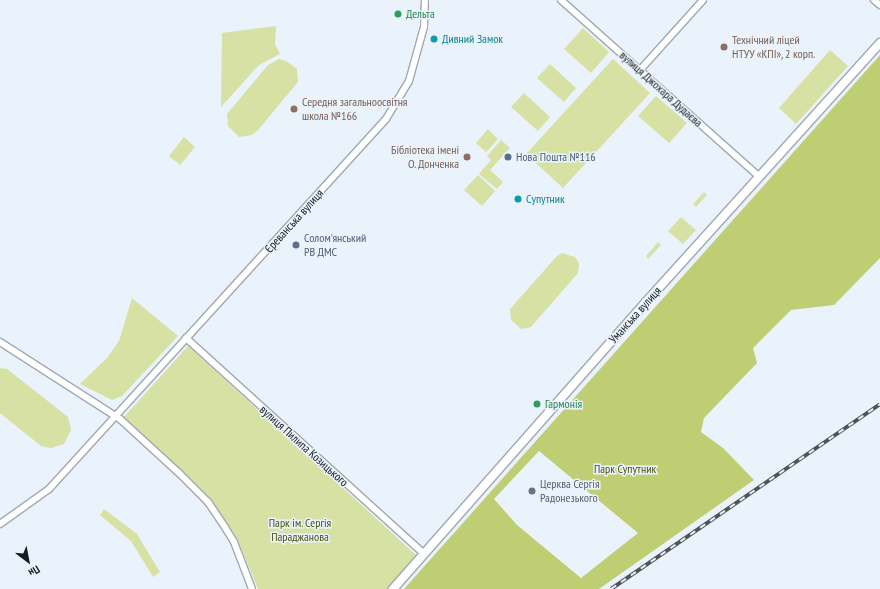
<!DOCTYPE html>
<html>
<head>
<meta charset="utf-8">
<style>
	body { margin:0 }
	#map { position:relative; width:880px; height:589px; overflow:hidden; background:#eaf3fc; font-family:"PT Sans Narrow",sans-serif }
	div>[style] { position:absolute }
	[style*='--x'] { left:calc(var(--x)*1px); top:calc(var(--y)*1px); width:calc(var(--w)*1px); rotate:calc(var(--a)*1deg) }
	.green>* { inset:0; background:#d6e1a3 }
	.forest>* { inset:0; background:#bfcd73 }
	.roads { filter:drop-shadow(1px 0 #a0a9b1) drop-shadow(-1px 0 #a0a9b1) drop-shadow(0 1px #a0a9b1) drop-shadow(0 -1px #a0a9b1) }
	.street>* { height:6px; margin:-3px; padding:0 3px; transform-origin:3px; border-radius:3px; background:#fff }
	.secondary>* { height:8px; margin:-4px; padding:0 4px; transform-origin:4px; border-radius:4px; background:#fff }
	.rail>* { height:3.5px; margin-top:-1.75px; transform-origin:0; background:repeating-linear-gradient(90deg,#eaf3fc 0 6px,#4f5458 0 12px); box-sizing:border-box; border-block:1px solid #4f5458 }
	.dots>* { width:11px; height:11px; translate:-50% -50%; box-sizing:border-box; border:2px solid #eaf3fc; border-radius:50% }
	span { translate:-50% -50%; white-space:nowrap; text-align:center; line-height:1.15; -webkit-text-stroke:3px #eaf3fc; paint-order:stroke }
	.leisure-label { font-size:12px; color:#27864d }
	.left { translate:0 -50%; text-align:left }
	.culture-label { font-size:12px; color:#0d838f }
	.education-label { font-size:12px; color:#785e54 }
	.right { translate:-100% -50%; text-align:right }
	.street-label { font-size:12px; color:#191c1f }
	.service-label { font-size:12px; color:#4e5e75 }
	.park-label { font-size:12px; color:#4b5310 }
	.worship-label { font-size:12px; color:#5b616d }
	.north { position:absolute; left:8px; top:541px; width:40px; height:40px; -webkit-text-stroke:3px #eaf3fc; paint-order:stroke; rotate:148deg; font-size:11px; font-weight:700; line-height:16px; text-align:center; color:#191c1f }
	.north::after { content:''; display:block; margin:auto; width:14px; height:18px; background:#191c1f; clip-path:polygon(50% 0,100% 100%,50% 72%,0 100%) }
</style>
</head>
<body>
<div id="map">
	<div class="green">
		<div style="clip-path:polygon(276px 26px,275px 44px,280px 54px,259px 65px,221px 107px,222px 33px)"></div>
		<div style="clip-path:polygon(583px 28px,609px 52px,591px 73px,564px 49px)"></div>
		<div style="clip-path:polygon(830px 50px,848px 66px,796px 124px,779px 108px)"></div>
		<div style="clip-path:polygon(279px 59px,286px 61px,297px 69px,298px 82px,258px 130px,252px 135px,239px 137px,228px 126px,227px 114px,268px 65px)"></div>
		<div style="clip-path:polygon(613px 59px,650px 93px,563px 188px,526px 154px)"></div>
		<div style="clip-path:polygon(550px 64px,576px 88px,564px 102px,537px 78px)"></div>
		<div style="clip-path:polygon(524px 93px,550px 117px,538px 131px,511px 107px)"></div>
		<div style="clip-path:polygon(656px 96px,687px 123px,669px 143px,638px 116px)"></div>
		<div style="clip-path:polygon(488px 129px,498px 139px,486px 152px,476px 143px)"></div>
		<div style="clip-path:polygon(184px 137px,195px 147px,180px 165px,169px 156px)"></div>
		<div style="clip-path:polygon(501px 140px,510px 148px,490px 170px,503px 182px,497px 189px,479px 174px,491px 160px,487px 156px)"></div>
		<div style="clip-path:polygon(478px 175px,495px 191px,482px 206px,464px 190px)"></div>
		<div style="clip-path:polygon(704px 192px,707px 195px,696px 207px,693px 204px)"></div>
		<div style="clip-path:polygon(681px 217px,696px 230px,683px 244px,668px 231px)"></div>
		<div style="clip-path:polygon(658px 242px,661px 245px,648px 259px,646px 256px)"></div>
		<div style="clip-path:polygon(562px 253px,575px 257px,579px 263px,578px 273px,531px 327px,521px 329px,511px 320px,510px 309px,557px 256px)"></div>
		<div style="clip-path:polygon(132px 298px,178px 336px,122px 396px,112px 400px,80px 384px,107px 358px,119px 341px)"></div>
		<div style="clip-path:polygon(188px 346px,416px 555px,388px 589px,258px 589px,237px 538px,210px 498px,124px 417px)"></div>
		<div style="clip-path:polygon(0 368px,7px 369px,68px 417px,71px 430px,64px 444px,51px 448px,41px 446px,0 413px)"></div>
		<div style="clip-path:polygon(104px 509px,137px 534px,160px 572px,153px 577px,131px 541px,100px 515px)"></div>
	</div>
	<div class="forest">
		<div style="clip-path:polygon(evenodd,880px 55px,880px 258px,834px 305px,791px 310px,753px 348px,757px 363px,704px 418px,701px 432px,723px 448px,754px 480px,599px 589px,404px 589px,880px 55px,539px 451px,638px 533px,581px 578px,517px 525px,494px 499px,539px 451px)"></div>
	</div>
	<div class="roads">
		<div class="street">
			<div style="--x:561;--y:0;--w:266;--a:41.7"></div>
			<div style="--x:874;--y:0;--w:8;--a:40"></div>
			<div style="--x:640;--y:70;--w:94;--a:-48"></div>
			<div style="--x:186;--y:338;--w:320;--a:42.2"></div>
			<div style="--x:0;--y:342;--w:143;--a:32.7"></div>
			<div style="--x:120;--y:419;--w:81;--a:42.5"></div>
			<div style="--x:180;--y:474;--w:40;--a:45"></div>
			<div style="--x:208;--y:502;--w:32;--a:56"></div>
			<div style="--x:226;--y:529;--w:15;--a:58"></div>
			<div style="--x:234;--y:542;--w:50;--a:69"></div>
			<div style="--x:0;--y:524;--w:60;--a:-35.5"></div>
			<div style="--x:49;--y:489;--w:500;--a:-47.67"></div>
			<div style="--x:386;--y:119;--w:44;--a:-58.8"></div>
			<div style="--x:409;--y:81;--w:56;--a:-74.5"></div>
			<div style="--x:424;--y:27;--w:27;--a:-88"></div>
		</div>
		<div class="secondary">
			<div style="--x:393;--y:589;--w:383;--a:-48.6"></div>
			<div style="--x:646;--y:302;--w:349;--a:-47.9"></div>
		</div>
	</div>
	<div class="rail">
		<div style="--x:611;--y:589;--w:326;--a:-34.5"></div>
	</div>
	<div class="dots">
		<div style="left:398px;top:14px;background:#2e9e5b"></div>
		<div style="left:434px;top:39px;background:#0f9aa8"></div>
		<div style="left:724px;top:47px;background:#8d6e63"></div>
		<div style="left:294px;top:109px;background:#8d6e63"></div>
		<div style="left:467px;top:157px;background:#8d6e63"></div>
		<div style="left:508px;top:157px;background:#5c6f8a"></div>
		<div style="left:518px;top:199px;background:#0f9aa8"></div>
		<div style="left:296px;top:245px;background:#5c6f8a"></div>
		<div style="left:537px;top:404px;background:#2e9e5b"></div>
		<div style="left:532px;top:491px;background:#6b7280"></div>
	</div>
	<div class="leisure-label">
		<span class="left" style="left:406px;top:14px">Дельта</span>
		<span class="left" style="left:545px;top:404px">Гармонія</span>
	</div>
	<div class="culture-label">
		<span class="left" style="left:442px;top:39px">Дивний Замок</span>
		<span class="left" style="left:526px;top:199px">Супутник</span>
	</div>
	<div class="education-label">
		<span class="left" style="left:732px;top:47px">Технічний ліцей<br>НТУУ «КПІ», 2 корп.</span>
		<span class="left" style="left:302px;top:109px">Середня загальноосвітня<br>школа №166</span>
		<span class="right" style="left:459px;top:157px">Бібліотека імені<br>О. Донченка</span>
	</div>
	<div class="street-label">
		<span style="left:661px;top:89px;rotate:42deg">вулиця Джохара Дудаєва</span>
		<span style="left:294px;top:221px;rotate:-48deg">Єреванська вулиця</span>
		<span style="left:635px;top:315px;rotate:-48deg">Уманська вулиця</span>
		<span style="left:304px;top:446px;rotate:42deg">вулиця Пилипа Козицького</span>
	</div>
	<div class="service-label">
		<span class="left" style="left:516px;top:157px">Нова Пошта №116</span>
		<span class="left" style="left:304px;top:245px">Солом'янський<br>РВ ДМС</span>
	</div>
	<div class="park-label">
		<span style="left:625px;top:469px">Парк Супутник</span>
		<span style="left:300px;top:530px">Парк ім. Сергія<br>Параджанова</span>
	</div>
	<div class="worship-label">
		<span class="left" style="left:540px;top:491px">Церква Сергія<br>Радонезького</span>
	</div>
	<div class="north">Пн</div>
</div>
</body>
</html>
